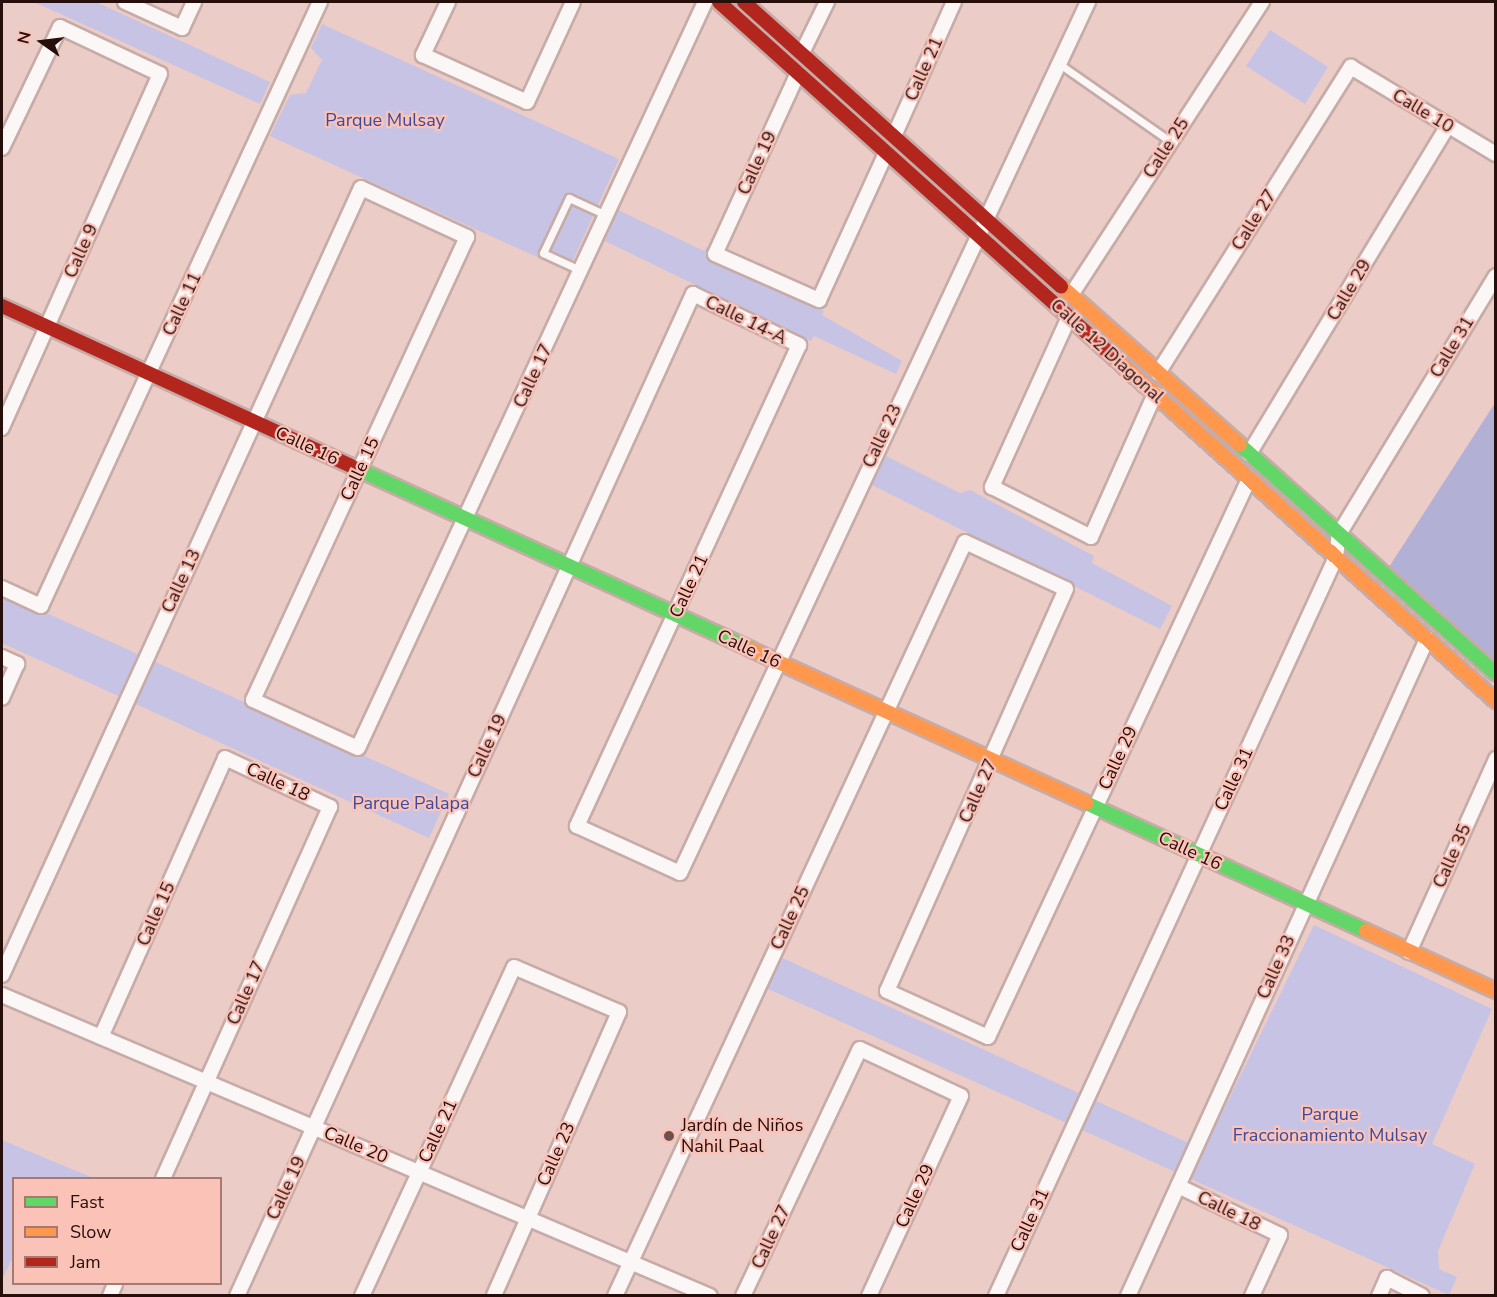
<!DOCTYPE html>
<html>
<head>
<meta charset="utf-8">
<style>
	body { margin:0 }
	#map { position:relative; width:1497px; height:1297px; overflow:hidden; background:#ecccc7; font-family:"Nunito Sans",sans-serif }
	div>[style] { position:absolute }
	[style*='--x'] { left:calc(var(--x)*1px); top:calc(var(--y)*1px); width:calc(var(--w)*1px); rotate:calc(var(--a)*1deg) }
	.green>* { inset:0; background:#c6c3e4 }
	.forest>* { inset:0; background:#b3b0d5 }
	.roads { filter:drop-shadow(2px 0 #c6aba7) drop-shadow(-2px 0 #c6aba7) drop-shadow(0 2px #c6aba7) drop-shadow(0 -2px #c6aba7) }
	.lane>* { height:7px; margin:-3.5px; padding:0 3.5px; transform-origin:3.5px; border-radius:3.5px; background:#fcf7f7 }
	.street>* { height:14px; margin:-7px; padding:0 7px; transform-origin:7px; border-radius:7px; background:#fcf7f7 }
	.fast>* { height:14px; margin:-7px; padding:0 7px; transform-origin:7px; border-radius:7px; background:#63d668 }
	.slow>* { height:14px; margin:-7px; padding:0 7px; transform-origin:7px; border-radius:7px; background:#ff974d }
	.jam>* { height:14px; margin:-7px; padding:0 7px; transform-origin:7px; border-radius:7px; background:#b3261e }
	.dots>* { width:16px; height:16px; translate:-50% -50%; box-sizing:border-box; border:3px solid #fbc2b8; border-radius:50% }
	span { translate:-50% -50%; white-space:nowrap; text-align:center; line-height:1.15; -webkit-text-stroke:4.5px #fbc2b8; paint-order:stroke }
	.street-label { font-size:18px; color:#260e0b }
	.park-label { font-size:18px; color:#384b9f }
	.poi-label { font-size:18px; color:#260e0b }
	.left { translate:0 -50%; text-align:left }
	.frame { position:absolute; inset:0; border:3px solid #260e0b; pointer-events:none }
	.legend { position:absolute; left:12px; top:1177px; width:210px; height:108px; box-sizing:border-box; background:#fbc2b8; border:2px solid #a67a73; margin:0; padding:8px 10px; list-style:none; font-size:18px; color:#260e0b }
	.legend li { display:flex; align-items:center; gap:12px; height:30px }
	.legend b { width:30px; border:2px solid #a67a73 }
	.north { position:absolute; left:12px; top:12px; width:60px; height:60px; -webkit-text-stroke:4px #fbc2b8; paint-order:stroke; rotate:284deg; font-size:16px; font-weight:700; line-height:24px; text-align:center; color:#260e0b }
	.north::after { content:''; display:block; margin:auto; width:21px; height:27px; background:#260e0b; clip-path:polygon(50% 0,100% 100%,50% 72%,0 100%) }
</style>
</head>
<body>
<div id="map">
	<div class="green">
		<div style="clip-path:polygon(34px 2px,96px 2px,270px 82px,260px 104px)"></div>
		<div style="clip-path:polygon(322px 24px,619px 159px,568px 271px,270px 136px,290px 95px,306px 93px,322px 60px,311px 48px)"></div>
		<div style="clip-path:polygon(1270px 30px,1328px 67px,1305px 104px,1246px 66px)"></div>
		<div style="clip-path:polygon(618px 210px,704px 251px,707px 247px,824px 311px,822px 315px,902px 361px,896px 374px,814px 336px,811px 341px,605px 241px)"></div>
		<div style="clip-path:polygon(886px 456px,960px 493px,970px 490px,1094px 556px,1092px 563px,1172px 606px,1160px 629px,872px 485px)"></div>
		<div style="clip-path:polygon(2px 593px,449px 794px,429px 838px,2px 643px)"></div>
		<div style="clip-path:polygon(1314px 925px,1492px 1009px,1432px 1144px,1475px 1164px,1438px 1251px,1439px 1269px,1457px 1277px,1449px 1295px,766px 988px,780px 957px,1204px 1150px)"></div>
		<div style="clip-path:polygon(2px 1140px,93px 1178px,14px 1178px,13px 1257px,2px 1280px)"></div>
	</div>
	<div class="forest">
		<div style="clip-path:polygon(1495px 403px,1495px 662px,1389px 567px)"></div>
	</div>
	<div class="roads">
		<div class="lane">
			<div style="--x:1058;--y:63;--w:136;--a:34.9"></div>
			<div style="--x:582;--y:271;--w:43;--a:-155.2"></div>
			<div style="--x:543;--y:253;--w:61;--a:-64.7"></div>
			<div style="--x:569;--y:198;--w:41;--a:24.7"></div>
		</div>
		<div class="street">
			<div style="--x:125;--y:2;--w:63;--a:24.5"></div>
			<div style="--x:182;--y:28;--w:29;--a:-65"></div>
			<div style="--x:448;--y:2;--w:59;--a:115.3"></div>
			<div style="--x:423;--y:55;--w:114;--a:24.3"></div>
			<div style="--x:527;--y:102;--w:110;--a:-65.3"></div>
			<div style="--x:802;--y:53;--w:57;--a:-63.9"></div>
			<div style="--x:798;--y:73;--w:199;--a:114.6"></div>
			<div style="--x:715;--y:254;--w:114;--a:23.9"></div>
			<div style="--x:819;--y:300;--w:162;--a:-65.5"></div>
			<div style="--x:894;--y:136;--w:147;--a:-65.9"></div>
			<div style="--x:2;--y:148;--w:134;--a:-64.4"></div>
			<div style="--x:60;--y:27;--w:110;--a:25.2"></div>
			<div style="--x:160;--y:74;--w:388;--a:114.1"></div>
			<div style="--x:1071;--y:295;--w:350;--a:-56.9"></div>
			<div style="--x:1069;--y:317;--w:187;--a:114.4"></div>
			<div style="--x:992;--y:487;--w:111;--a:26.8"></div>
			<div style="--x:1091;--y:537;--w:157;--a:-65.9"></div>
			<div style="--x:1158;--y:373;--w:362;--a:-57.8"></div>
			<div style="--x:1351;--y:67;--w:169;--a:31"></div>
			<div style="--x:1249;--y:454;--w:384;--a:-58.8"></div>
			<div style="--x:2;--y:588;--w:43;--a:24.8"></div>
			<div style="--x:41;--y:606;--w:665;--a:-65.21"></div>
			<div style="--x:2;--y:657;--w:17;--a:25"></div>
			<div style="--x:17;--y:664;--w:37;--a:114"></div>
			<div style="--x:1409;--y:952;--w:212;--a:-65.7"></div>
			<div style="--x:2;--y:975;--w:865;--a:-65.48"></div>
			<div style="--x:361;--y:188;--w:117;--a:24.8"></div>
			<div style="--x:467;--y:237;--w:510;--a:114.81"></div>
			<div style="--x:253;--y:700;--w:115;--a:24.6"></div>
			<div style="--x:358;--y:748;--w:823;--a:-65.05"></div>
			<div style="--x:2;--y:995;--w:769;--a:23.03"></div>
			<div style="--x:101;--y:1037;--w:305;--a:-66"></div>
			<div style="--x:225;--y:758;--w:116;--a:25"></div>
			<div style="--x:330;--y:807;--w:407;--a:114.2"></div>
			<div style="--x:1178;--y:1186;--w:113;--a:25.7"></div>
			<div style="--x:1280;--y:1235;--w:67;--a:114.7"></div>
			<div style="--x:110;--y:1296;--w:13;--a:-67"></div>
			<div style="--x:237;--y:1296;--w:1101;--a:-65.53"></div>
			<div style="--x:693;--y:294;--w:118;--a:25.7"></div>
			<div style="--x:799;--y:345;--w:530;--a:114.78"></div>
			<div style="--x:577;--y:826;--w:113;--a:24.5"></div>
			<div style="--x:680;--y:873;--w:962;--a:-64.9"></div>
			<div style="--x:362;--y:1296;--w:362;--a:-65.2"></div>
			<div style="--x:514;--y:967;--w:114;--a:23.2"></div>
			<div style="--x:619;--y:1012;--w:310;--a:113.8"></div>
			<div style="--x:615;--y:1296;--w:831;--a:-65.1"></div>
			<div style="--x:965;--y:542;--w:111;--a:25"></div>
			<div style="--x:1066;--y:589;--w:440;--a:114"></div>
			<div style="--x:887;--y:991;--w:111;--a:24.5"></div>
			<div style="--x:988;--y:1037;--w:616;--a:-64.93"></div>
			<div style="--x:743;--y:1296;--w:273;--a:-64.7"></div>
			<div style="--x:860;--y:1049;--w:111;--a:25"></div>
			<div style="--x:961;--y:1096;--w:220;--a:114.7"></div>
			<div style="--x:996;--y:1296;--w:813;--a:-65.29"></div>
			<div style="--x:1336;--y:557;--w:23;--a:-83"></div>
			<div style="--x:1339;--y:534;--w:302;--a:-58.7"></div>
			<div style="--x:1128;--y:1296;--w:722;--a:-65.53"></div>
			<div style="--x:1379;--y:1296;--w:20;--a:-66"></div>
			<div style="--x:1387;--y:1278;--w:39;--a:27"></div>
		</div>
		<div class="fast">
			<div style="--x:1240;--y:445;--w:343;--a:41.8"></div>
			<div style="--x:351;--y:466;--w:439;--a:24.6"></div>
			<div style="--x:1086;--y:803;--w:308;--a:24.6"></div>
		</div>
		<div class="slow">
			<div style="--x:1061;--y:286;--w:239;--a:41.6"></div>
			<div style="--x:1108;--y:352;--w:522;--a:41.97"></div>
			<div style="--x:750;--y:649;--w:370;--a:24.6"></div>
			<div style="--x:1366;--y:931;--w:143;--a:24.8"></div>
		</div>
		<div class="jam">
			<div style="--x:719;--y:2;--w:523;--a:41.98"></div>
			<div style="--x:744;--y:2;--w:426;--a:41.9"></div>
			<div style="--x:2;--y:306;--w:384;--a:24.6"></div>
		</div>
	</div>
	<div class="dots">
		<div style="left:669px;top:1136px;background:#6b504d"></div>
	</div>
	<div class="street-label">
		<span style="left:924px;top:69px;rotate:-66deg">Calle 21</span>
		<span style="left:1423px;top:111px;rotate:31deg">Calle 10</span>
		<span style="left:1166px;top:148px;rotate:-57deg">Calle 25</span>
		<span style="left:757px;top:163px;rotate:-65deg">Calle 19</span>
		<span style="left:1254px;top:220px;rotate:-58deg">Calle 27</span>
		<span style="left:81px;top:251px;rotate:-66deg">Calle 9</span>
		<span style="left:1349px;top:290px;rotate:-59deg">Calle 29</span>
		<span style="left:182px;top:304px;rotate:-65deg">Calle 11</span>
		<span style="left:746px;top:320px;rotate:26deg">Calle 14-A</span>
		<span style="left:1452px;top:347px;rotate:-59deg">Calle 31</span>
		<span style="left:1107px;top:351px;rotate:42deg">Calle 12 Diagonal</span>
		<span style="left:533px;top:376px;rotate:-65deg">Calle 17</span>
		<span style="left:882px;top:436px;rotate:-65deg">Calle 23</span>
		<span style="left:307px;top:446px;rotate:25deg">Calle 16</span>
		<span style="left:360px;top:469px;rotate:-65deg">Calle 15</span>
		<span style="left:181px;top:581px;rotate:-65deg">Calle 13</span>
		<span style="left:689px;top:586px;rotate:-65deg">Calle 21</span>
		<span style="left:749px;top:649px;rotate:25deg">Calle 16</span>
		<span style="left:487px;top:746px;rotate:-65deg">Calle 19</span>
		<span style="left:1118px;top:758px;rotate:-65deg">Calle 29</span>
		<span style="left:1234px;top:779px;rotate:-65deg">Calle 31</span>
		<span style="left:278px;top:782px;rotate:25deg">Calle 18</span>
		<span style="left:978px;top:791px;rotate:-66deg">Calle 27</span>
		<span style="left:1190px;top:851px;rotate:25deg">Calle 16</span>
		<span style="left:1452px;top:856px;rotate:-66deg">Calle 35</span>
		<span style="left:156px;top:914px;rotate:-66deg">Calle 15</span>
		<span style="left:790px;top:918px;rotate:-65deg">Calle 25</span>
		<span style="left:1276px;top:967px;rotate:-66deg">Calle 33</span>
		<span style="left:246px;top:993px;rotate:-66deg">Calle 17</span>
		<span style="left:438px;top:1131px;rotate:-65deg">Calle 21</span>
		<span style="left:356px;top:1145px;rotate:23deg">Calle 20</span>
		<span style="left:556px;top:1154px;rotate:-66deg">Calle 23</span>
		<span style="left:286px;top:1188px;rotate:-65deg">Calle 19</span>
		<span style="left:915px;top:1196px;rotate:-65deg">Calle 29</span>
		<span style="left:1229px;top:1211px;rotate:26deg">Calle 18</span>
		<span style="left:1030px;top:1220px;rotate:-65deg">Calle 31</span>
		<span style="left:771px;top:1237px;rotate:-65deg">Calle 27</span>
	</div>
	<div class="park-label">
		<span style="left:385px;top:120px">Parque Mulsay</span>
		<span style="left:411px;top:803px">Parque Palapa</span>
		<span style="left:1330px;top:1125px">Parque<br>Fraccionamiento Mulsay</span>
	</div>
	<div class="poi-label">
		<span class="left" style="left:681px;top:1136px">Jardín de Niños<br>Nahil Paal</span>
	</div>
	<div class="frame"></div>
	<ul class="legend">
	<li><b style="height:8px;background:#63d668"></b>Fast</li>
	<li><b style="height:8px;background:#ff974d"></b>Slow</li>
	<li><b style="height:8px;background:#b3261e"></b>Jam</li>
	</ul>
	<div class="north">N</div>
</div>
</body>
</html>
